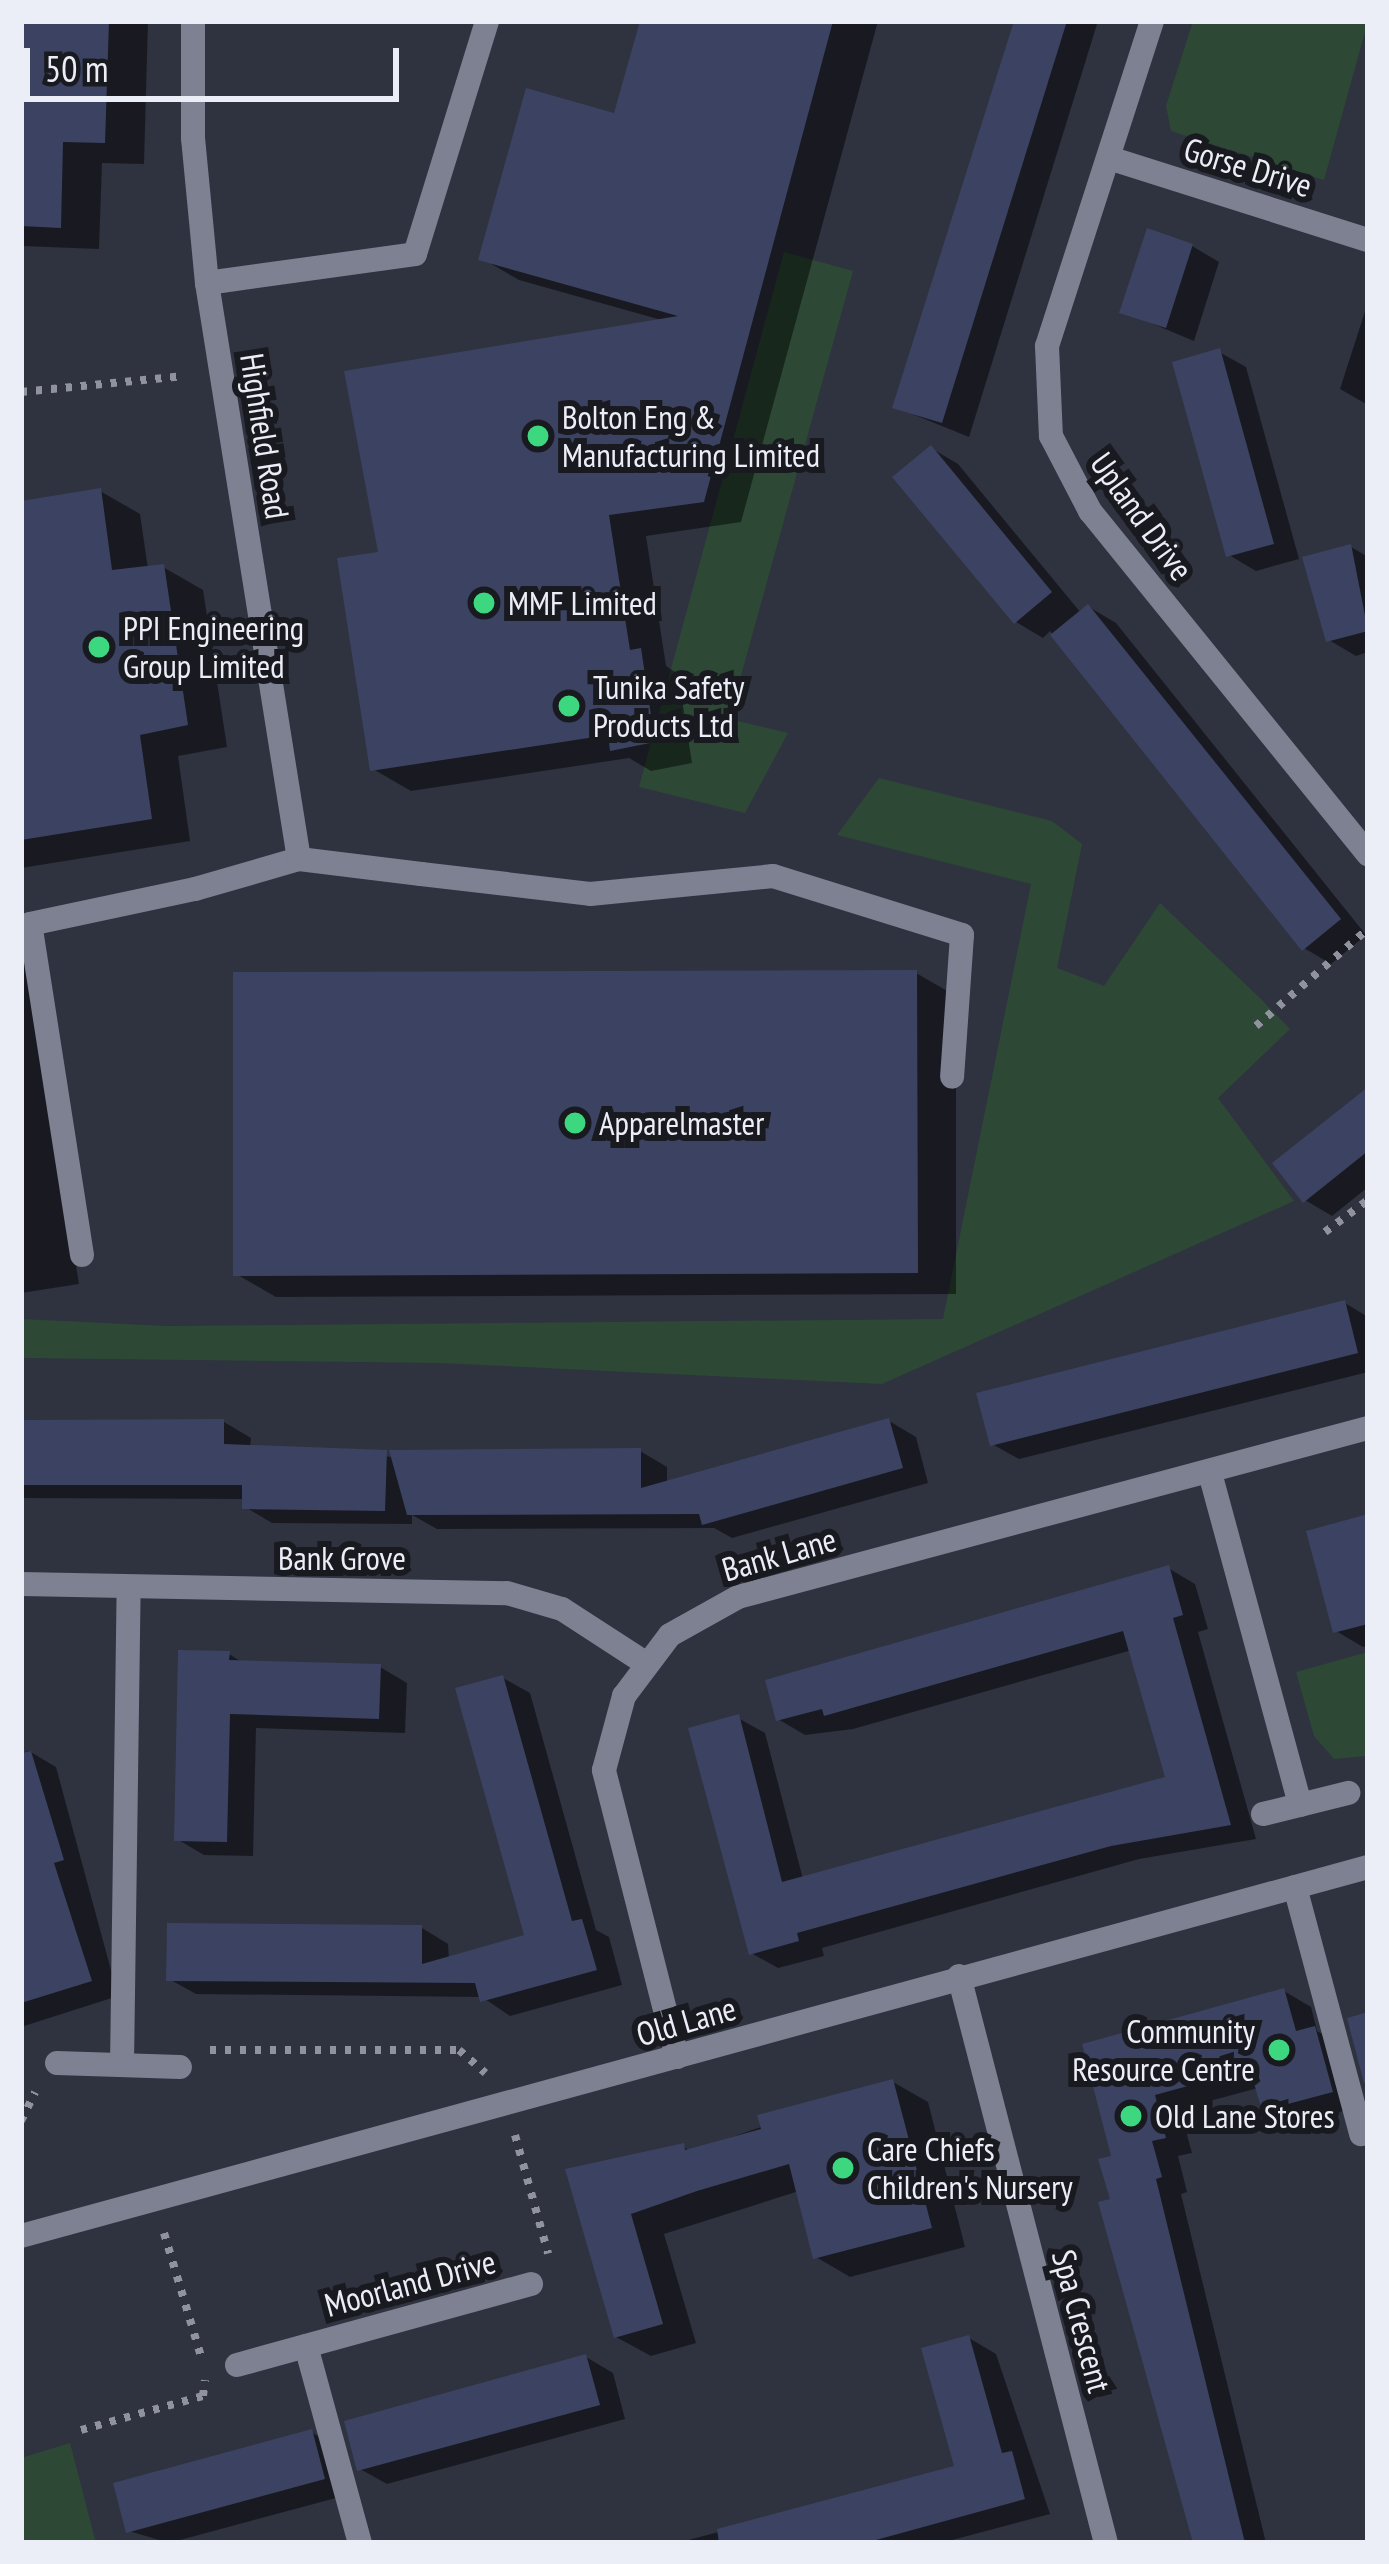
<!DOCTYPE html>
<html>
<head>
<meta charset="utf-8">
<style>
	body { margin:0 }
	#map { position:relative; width:1389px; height:2564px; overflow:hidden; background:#2f323f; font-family:"PT Sans Narrow",sans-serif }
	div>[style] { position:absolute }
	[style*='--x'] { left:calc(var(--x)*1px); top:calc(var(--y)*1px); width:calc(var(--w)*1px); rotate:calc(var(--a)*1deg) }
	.green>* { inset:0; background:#2d4936 }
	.shadow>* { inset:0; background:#0007 }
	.building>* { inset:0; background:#3c4362 }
	.path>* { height:8px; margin-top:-4px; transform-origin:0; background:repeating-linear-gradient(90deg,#90939e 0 6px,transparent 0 15px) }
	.service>* { height:24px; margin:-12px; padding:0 12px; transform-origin:12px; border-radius:12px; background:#7d8191 }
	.minor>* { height:24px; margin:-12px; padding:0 12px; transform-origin:12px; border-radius:12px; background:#7d8191 }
	.dots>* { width:33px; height:33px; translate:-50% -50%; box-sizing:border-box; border:6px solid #191a20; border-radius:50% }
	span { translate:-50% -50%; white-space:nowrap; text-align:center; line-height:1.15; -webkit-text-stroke:12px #191a20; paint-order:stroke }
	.street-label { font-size:33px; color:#eceef7 }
	.poi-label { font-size:33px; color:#eceef7 }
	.left { translate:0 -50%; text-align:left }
	.right { translate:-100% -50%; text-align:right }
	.frame { position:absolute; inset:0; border:24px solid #eceef7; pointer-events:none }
	.scale { position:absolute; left:24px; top:48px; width:375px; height:54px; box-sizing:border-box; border:6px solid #eceef7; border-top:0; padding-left:15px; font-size:36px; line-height:42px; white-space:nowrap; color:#eceef7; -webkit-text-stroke:9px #191a20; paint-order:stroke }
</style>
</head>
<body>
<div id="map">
	<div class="green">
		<div style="clip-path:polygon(1193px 21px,1368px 21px,1324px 180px,1171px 131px,1166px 106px)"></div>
		<div style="clip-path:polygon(784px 252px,853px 271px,729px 719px,788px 733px,745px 813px,639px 787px)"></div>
		<div style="clip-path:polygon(879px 778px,1052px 821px,1082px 844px,1057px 968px,1104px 986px,1160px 903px,1261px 999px,1290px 1029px,1218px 1098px,1294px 1201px,882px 1384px,440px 1363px,21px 1358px,21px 1319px,166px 1326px,943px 1319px,1031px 884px,837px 835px)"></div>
		<div style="clip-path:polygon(1368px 1652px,1368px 1763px,1366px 1756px,1334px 1759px,1314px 1736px,1296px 1672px)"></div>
		<div style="clip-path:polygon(70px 2443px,96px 2543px,22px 2543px,21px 2458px)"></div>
	</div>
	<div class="shadow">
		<div style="clip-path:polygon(21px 21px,148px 21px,144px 164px,102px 163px,99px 249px,21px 246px)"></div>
		<div style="clip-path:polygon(643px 21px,878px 21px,741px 522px,646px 536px,666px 666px,678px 674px,692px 763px,651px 771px,629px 758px,411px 791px,373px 769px,382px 554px,665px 321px,519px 280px,481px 258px,616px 117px)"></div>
		<div style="clip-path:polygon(1017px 21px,1098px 21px,969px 437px,895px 407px)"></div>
		<div style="clip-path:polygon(1192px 246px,1219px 262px,1194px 341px,1122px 311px)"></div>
		<div style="clip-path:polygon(1368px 302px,1368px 405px,1340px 389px)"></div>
		<div style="clip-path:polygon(1219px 352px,1246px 367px,1299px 559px,1256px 571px,1229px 555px)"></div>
		<div style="clip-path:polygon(931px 448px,958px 464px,1081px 613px,1089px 607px,1116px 623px,1366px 935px,1331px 964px,1304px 948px,1050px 631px,1043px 638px,1016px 622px)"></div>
		<div style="clip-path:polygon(100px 491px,140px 514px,148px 569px,163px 567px,203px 590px,227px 747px,178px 756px,190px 841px,21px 868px,21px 504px)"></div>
		<div style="clip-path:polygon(1351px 547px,1368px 557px,1368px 652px,1356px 656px,1329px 640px)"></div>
		<div style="clip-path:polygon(21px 927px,79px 1284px,21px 1293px)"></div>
		<div style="clip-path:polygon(916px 973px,956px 996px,956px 1294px,276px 1297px,236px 1274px)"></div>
		<div style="clip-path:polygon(1368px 1093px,1368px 1187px,1332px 1216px,1305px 1200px)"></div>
		<div style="clip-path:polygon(1345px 1303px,1368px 1317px,1368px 1372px,1019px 1459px,992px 1444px)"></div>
		<div style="clip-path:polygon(889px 1421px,916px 1437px,928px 1483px,732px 1538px,714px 1528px,437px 1529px,412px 1515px,412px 1524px,272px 1523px,245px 1507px,245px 1499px,21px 1498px,21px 1422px,224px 1422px,251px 1438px,250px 1448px,394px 1457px,640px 1451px,667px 1467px,667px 1484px)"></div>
		<div style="clip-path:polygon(1368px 1517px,1368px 1646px,1363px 1647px,1336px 1631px)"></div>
		<div style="clip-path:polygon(1168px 1568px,1195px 1584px,1208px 1629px,1198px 1632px,1256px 1839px,1139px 1859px,822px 1948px,824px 1956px,778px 1968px,751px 1953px,738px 1718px,765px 1733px,803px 1879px,1169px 1779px,1132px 1650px,853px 1729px,805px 1735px,778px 1719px)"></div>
		<div style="clip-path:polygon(229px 1654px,245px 1664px,380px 1667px,407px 1683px,405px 1733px,256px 1728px,253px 1856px,204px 1855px,177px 1839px)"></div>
		<div style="clip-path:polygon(503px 1678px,530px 1693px,596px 1930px,609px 1937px,622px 1985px,510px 2016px,482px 1997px,196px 1994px,169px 1979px,422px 1928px,448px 1944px,449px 1959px,527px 1937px)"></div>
		<div style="clip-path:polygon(29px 1751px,56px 1767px,118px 1996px,21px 2027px,21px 1753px)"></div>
		<div style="clip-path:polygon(1284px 1991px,1311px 2007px,1317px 2031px,1342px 2045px,1358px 2107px,1291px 2125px,1264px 2109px,1258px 2088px,1180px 2109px,1192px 2153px,1178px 2156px,1187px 2192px,1181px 2194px,1266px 2543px,1195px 2543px,1113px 2201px,1115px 2158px,1085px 2046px)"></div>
		<div style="clip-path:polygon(893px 2082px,928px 2102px,965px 2247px,850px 2277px,816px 2257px,799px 2191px,664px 2234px,696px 2343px,651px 2356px,616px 2337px,569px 2172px,683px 2147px,691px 2151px)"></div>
		<div style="clip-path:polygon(969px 2338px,996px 2354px,1050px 2514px,941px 2543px,677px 2543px,958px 2469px)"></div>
		<div style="clip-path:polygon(586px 2357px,613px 2373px,625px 2419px,387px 2484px,360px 2469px)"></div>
		<div style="clip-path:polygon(311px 2432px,338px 2448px,351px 2494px,169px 2543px,129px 2531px)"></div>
	</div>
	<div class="building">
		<div style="clip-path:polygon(21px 21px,109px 21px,105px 143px,63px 142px,61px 228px,21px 226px)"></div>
		<div style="clip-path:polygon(640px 21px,833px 21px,704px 502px,609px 515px,630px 650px,641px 648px,655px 742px,610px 751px,608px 735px,370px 771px,337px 558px,378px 552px,344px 371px,678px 316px,478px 260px,526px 88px,614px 113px)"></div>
		<div style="clip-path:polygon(1014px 21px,1067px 21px,942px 423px,892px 408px)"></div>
		<div style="clip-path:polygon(1147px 228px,1193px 244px,1166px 328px,1119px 313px)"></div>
		<div style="clip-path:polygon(1220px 348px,1274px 544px,1226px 557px,1172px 362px)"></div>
		<div style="clip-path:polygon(931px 445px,1052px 592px,1014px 624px,892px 477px)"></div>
		<div style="clip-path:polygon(101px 488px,112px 570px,164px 564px,188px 725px,140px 735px,152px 819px,21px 840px,21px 501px)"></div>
		<div style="clip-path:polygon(1351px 544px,1368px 631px,1326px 642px,1302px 557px)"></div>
		<div style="clip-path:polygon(1088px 604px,1341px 919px,1302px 951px,1050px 635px)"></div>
		<div style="clip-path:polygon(917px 970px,918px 1273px,233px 1276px,233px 972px)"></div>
		<div style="clip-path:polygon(1368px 1087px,1368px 1151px,1303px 1203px,1272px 1163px)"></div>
		<div style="clip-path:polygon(1345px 1300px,1358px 1353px,990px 1446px,976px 1393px)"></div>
		<div style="clip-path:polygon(889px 1418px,903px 1468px,702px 1525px,699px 1514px,407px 1515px,389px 1450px,641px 1448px,641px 1488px)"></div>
		<div style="clip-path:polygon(224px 1419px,224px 1444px,387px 1450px,385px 1511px,242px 1509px,242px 1485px,21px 1485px,21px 1420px)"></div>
		<div style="clip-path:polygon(1368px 1514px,1368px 1624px,1333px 1633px,1306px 1531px)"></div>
		<div style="clip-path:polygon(1169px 1565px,1183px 1615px,1173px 1618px,1231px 1825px,1111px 1846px,797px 1933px,799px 1941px,749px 1955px,688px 1728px,739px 1714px,782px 1882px,1165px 1777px,1123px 1631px,824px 1716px,822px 1709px,776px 1721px,765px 1680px)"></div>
		<div style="clip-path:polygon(178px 1650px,230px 1651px,229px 1660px,381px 1664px,379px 1719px,230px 1714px,227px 1842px,174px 1841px)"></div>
		<div style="clip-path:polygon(503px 1675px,572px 1921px,582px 1919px,597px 1970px,480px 2002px,475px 1983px,166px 1981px,167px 1923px,422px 1925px,422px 1964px,524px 1935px,455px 1688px)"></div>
		<div style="clip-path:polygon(31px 1751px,64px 1860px,54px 1863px,92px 1981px,21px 2003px,21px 1753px)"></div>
		<div style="clip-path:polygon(1284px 1988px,1296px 2031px,1315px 2026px,1333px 2092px,1262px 2111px,1250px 2069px,1155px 2095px,1166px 2138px,1152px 2141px,1162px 2177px,1156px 2179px,1245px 2543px,1193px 2543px,1098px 2202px,1110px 2199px,1098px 2159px,1111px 2156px,1082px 2044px)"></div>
		<div style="clip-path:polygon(1368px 2012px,1368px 2082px,1364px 2083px,1347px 2018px)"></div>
		<div style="clip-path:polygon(893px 2079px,932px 2228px,813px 2259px,789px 2164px,697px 2191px,631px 2214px,663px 2324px,614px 2338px,565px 2169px,684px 2143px,685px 2150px,761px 2129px,757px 2115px)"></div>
		<div style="clip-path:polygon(969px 2335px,1002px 2453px,1012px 2451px,1025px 2499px,865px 2543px,719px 2543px,717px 2529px,954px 2466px,921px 2348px)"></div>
		<div style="clip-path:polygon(586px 2354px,600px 2405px,357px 2471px,344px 2421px)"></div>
		<div style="clip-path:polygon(312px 2429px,325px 2479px,126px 2533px,113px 2483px)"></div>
	</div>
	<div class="path">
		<div style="--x:21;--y:392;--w:164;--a:-5.6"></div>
		<div style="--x:1256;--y:1026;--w:148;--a:-40.9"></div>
		<div style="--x:1325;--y:1232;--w:54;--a:-36.7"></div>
		<div style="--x:210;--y:2050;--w:249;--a:0"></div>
		<div style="--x:459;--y:2050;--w:35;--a:41"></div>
		<div style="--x:21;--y:2121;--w:32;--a:-64"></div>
		<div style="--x:515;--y:2135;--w:123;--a:74.4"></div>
		<div style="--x:164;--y:2233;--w:128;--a:73.3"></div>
		<div style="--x:81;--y:2430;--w:127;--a:-15.6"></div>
		<div style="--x:203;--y:2396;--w:16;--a:-83"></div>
	</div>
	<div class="service">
		<div style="--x:207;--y:283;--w:210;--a:-7.9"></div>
		<div style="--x:415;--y:254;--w:244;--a:-72.8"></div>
		<div style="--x:421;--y:874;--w:170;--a:6.7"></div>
		<div style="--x:590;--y:894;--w:184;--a:-5.6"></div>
		<div style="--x:773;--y:876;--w:198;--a:17.3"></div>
		<div style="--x:962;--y:935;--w:142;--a:94"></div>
		<div style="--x:82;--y:1255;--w:335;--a:-98.9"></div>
		<div style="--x:30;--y:924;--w:169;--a:-12"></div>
		<div style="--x:1295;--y:1887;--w:256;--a:75"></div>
	</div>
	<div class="minor">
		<div style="--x:193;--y:21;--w:117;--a:90"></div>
		<div style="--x:193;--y:138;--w:146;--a:84.5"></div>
		<div style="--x:207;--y:283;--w:583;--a:80.93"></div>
		<div style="--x:1152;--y:21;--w:342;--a:107.9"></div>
		<div style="--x:1047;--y:346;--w:90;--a:87.5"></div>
		<div style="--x:1051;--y:436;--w:85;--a:62.5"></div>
		<div style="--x:1090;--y:511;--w:442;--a:51"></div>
		<div style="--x:1109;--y:158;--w:272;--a:17.6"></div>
		<div style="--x:195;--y:889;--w:108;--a:-16.1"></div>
		<div style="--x:299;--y:859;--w:123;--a:7"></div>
		<div style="--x:1210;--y:1473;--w:344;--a:74.8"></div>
		<div style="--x:21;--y:1584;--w:486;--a:1.1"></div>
		<div style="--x:507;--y:1593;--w:57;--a:16.2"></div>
		<div style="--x:562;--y:1609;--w:99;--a:33"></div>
		<div style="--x:1263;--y:1814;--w:88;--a:-13.9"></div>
		<div style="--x:959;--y:1976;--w:586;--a:75.47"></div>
		<div style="--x:677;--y:2057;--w:296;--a:-104.3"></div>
		<div style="--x:604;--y:1770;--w:77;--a:-74.9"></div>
		<div style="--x:624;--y:1696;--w:76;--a:-53"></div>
		<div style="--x:670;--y:1635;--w:78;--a:-29.2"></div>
		<div style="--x:738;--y:1597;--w:652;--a:-15.02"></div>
		<div style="--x:57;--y:2063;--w:123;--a:1.9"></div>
		<div style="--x:122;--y:2065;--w:475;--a:-89.2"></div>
		<div style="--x:21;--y:2236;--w:1397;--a:-15.32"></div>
		<div style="--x:306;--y:2346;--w:204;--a:74.7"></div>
		<div style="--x:237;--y:2365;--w:305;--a:-15.4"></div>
	</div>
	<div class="dots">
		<div style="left:538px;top:436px;background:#3cd77e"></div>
		<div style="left:484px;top:603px;background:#3cd77e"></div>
		<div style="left:99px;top:647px;background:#3cd77e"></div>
		<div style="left:569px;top:706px;background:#3cd77e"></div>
		<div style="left:575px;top:1123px;background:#3cd77e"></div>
		<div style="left:1279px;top:2050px;background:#3cd77e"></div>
		<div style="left:1131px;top:2116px;background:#3cd77e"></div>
		<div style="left:843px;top:2168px;background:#3cd77e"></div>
	</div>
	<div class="street-label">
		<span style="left:1248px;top:167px;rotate:17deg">Gorse Drive</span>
		<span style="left:265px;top:436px;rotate:81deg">Highfield Road</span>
		<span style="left:1142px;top:516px;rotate:54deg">Upland Drive</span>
		<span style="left:779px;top:1554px;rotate:-16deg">Bank Lane</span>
		<span style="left:342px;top:1558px">Bank Grove</span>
		<span style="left:686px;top:2021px;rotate:-16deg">Old Lane</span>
		<span style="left:410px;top:2283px;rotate:-15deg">Moorland Drive</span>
		<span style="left:1082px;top:2321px;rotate:75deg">Spa Crescent</span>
	</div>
	<div class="poi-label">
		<span class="left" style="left:562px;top:436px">Bolton Eng &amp;<br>Manufacturing Limited</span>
		<span class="left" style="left:508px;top:603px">MMF Limited</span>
		<span class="left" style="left:123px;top:647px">PPI Engineering<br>Group Limited</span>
		<span class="left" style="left:593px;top:706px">Tunika Safety<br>Products Ltd</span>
		<span class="left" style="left:599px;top:1123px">Apparelmaster</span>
		<span class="right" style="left:1255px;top:2050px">Community<br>Resource Centre</span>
		<span class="left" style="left:1155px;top:2116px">Old Lane Stores</span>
		<span class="left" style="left:867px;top:2168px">Care Chiefs<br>Children's Nursery</span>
	</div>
	<div class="frame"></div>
	<div class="scale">50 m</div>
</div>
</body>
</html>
